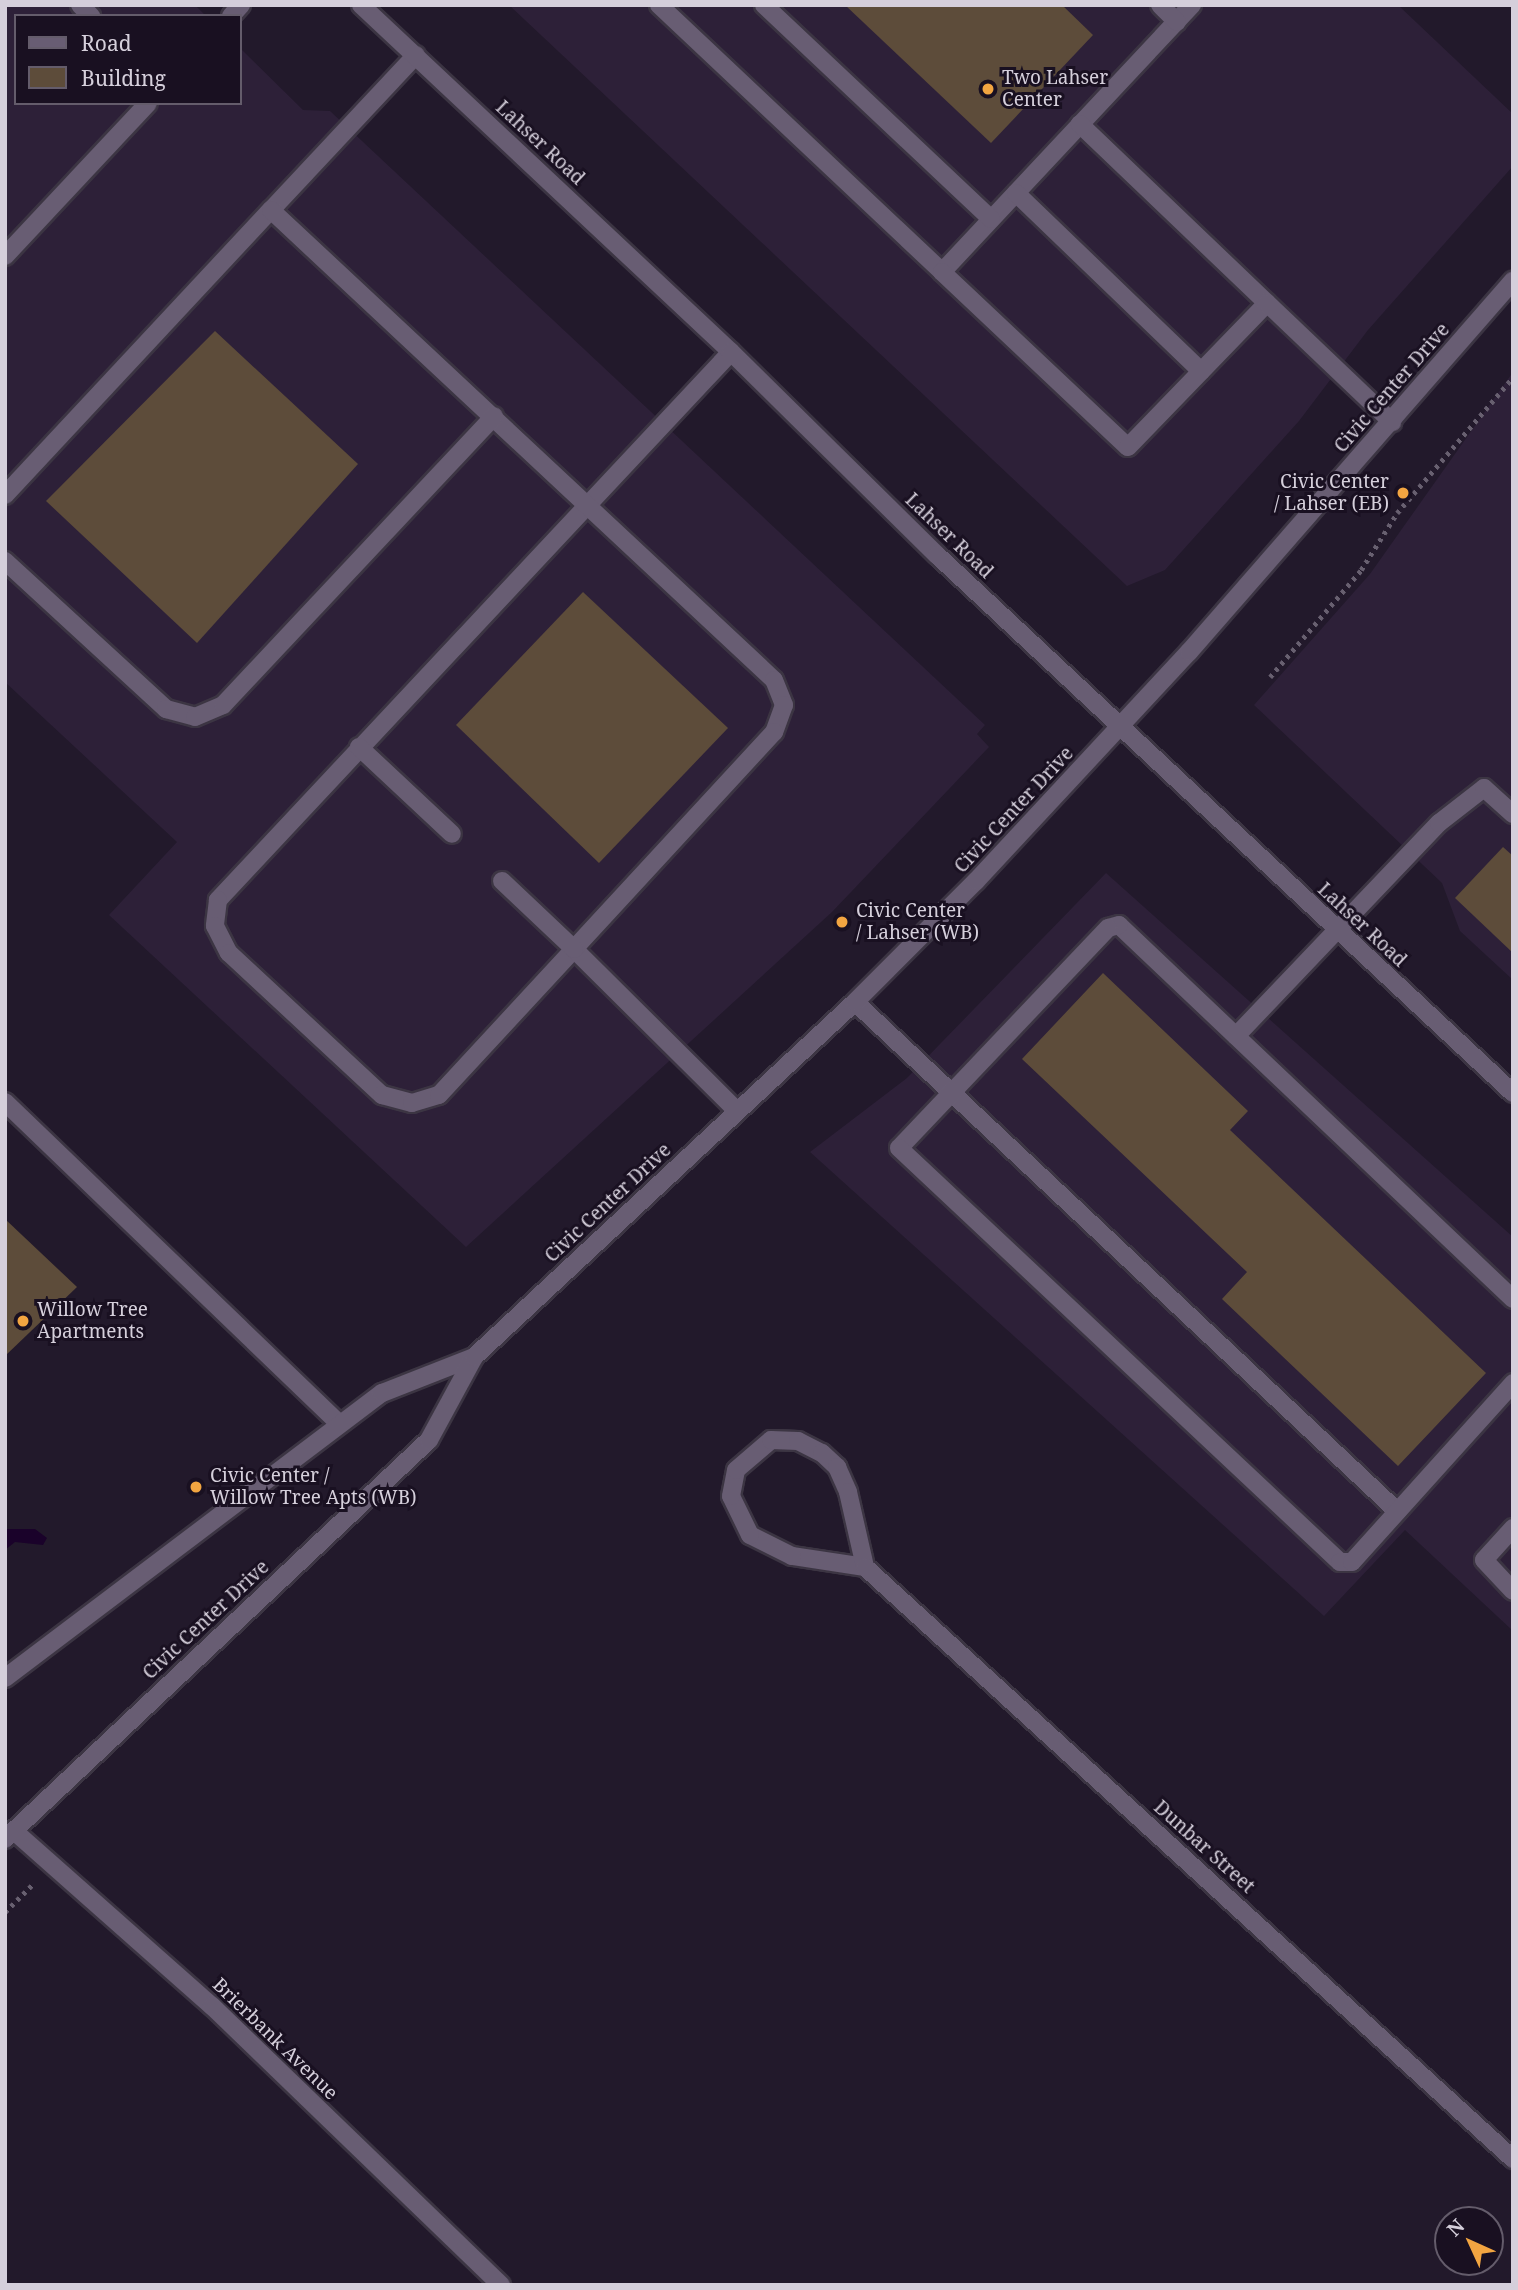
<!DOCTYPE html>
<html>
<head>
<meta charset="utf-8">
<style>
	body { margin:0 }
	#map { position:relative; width:1518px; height:2290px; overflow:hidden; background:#22192b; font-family:"Noto Serif",serif }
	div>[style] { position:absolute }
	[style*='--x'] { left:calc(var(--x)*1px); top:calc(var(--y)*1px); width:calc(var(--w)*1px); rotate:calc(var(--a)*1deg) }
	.built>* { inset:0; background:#2d2038 }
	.water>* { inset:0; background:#1a022a }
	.building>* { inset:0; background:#5d4c3a }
	.path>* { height:4.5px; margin-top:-2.25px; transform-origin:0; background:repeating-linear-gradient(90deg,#686070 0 3.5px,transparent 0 8.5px) }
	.roads { filter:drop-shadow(2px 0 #3c3543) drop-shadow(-2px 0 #3c3543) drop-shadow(0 2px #3c3543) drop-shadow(0 -2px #3c3543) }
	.service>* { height:18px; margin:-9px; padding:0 9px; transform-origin:9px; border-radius:9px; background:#685d73 }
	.minor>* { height:18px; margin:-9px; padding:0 9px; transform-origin:9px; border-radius:9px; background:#685d73 }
	.tertiary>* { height:18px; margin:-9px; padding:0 9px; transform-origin:9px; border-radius:9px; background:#685d73 }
	.secondary>* { height:18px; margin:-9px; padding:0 9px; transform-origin:9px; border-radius:9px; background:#685d73 }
	.dots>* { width:19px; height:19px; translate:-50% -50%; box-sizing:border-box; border:4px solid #191021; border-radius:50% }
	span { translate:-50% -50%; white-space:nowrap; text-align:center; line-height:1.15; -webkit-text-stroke:6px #191021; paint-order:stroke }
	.poi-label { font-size:19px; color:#d5cfdb }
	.left { translate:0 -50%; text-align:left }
	.right { translate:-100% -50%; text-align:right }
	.street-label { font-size:19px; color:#d5cfdb }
	.frame { position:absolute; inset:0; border:7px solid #d5cfdb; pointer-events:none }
	.legend { position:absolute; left:14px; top:14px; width:228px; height:91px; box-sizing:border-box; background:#191021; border:2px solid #645c6b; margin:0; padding:9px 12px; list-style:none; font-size:21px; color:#d5cfdb }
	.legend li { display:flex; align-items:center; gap:14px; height:35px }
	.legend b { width:35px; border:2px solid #645c6b }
	.north { position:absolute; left:1434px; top:2206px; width:70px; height:70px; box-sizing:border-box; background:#191021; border:2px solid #645c6b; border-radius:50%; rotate:315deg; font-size:19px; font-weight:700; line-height:28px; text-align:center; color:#d5cfdb }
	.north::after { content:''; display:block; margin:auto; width:24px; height:32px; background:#f2a541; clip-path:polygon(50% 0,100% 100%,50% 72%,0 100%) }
</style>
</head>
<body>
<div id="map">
	<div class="built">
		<div style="clip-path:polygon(5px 5px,195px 5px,206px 16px,16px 16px,16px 103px,240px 103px,240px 48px,303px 110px,330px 111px,985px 725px,977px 734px,989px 747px,832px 912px,466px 1247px,109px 915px,177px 842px,5px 682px)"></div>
		<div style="clip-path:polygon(509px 5px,1398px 5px,1513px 114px,1513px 166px,1368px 330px,1299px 421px,1165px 570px,1127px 586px)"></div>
		<div style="clip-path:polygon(1513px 372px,1513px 980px,1460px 931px,1442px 883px,1254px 705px,1370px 574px)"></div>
		<div style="clip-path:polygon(1106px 873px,1513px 1237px,1513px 1631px,1405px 1530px,1324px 1616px,810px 1152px,907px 1078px)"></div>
	</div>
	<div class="water">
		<div style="clip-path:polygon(5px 1529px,35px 1529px,47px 1538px,43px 1545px,15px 1542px,5px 1550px)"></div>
	</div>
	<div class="building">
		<div style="clip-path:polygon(845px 5px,1062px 5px,1093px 35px,991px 143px)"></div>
		<div style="clip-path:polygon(215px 331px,358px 464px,197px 643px,46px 501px)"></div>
		<div style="clip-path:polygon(583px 592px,728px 728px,599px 863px,456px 725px)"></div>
		<div style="clip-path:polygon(1503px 847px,1513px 856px,1513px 953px,1455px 898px)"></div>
		<div style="clip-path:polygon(1103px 973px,1248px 1111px,1230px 1130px,1486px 1373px,1398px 1466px,1222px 1299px,1247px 1272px,1022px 1059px)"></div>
		<div style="clip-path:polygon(5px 1219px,77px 1287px,5px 1356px)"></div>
	</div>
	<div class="path">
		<div style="--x:1270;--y:677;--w:140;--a:-49.6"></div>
		<div style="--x:1361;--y:570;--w:67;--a:-57.7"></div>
		<div style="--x:1397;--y:513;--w:179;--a:-49.5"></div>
		<div style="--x:5;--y:1912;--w:38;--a:-45"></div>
	</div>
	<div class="roads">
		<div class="service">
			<div style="--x:80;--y:5;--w:16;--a:45"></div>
			<div style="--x:659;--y:5;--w:389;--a:43.3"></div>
			<div style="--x:942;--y:272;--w:366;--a:-46.9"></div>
			<div style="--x:764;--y:5;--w:312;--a:43.3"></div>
			<div style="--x:1160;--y:5;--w:24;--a:45"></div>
			<div style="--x:231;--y:16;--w:15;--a:-48"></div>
			<div style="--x:1016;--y:193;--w:257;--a:43.9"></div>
			<div style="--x:271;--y:210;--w:212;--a:-46.9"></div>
			<div style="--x:5;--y:256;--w:209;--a:-46.9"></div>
			<div style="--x:942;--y:272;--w:255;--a:43.3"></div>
			<div style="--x:1128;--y:447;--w:200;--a:-46"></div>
			<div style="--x:1267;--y:303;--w:259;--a:-136.3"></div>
			<div style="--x:1267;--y:303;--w:173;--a:43.6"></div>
			<div style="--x:731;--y:352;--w:751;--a:133.11"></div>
			<div style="--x:218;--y:900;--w:26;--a:97"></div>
			<div style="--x:215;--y:926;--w:30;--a:63"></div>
			<div style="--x:229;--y:953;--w:209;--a:42.9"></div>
			<div style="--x:382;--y:1095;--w:31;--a:15"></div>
			<div style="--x:412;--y:1103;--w:28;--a:-17"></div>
			<div style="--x:439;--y:1095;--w:199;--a:-47.2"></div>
			<div style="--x:574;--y:949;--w:230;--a:44.8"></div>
			<div style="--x:5;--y:495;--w:390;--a:-47"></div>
			<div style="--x:271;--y:210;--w:688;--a:43.06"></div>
			<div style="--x:774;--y:680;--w:27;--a:68"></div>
			<div style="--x:784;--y:705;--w:29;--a:110"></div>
			<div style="--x:774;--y:732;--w:295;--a:132.7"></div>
			<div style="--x:574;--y:949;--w:99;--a:-136.6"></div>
			<div style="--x:5;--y:561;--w:219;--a:42.6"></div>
			<div style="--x:166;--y:709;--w:30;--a:15"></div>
			<div style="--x:195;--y:717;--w:30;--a:-23"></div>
			<div style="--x:223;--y:705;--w:396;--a:-46.8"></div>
			<div style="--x:359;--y:747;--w:127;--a:43.1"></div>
			<div style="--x:855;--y:1002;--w:744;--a:43.2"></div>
			<div style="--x:1236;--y:1036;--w:294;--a:-46.4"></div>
			<div style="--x:1439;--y:823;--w:57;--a:-37.9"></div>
			<div style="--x:1484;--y:788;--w:39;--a:42"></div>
			<div style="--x:5;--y:1102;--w:463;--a:43.9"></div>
			<div style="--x:1513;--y:1299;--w:543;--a:-136.49"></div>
			<div style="--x:1119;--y:925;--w:11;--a:165"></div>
			<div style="--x:1108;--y:928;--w:303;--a:133.5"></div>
			<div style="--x:899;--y:1148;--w:605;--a:43.19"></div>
			<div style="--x:1340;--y:1562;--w:12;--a:0"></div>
			<div style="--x:1352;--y:1562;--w:241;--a:-48"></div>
			<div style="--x:1513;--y:1528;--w:43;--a:132.2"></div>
			<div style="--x:1484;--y:1560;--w:42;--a:46.9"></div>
		</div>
		<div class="minor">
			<div style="--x:865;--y:1567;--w:74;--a:-171.4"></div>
			<div style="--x:792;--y:1556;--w:47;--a:-153.4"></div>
			<div style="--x:750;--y:1535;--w:43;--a:-116"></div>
			<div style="--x:731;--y:1496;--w:26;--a:-79"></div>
			<div style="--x:736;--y:1470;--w:46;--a:-40.6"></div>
			<div style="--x:771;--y:1440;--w:27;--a:2"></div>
			<div style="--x:798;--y:1441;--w:27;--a:27"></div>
			<div style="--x:822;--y:1453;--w:21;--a:43"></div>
			<div style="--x:837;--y:1467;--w:27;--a:66"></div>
			<div style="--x:848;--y:1492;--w:77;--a:77.2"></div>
			<div style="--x:865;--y:1567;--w:878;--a:42.41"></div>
			<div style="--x:14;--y:1831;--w:264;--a:41.5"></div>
			<div style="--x:212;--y:2006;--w:402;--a:44"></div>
		</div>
		<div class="tertiary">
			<div style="--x:5;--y:1678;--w:473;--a:-37.1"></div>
			<div style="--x:382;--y:1393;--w:99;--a:-21.4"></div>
			<div style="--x:5;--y:1839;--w:582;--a:-43.26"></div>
			<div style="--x:429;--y:1440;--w:94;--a:-61.5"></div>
			<div style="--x:474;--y:1357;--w:521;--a:-42.98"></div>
			<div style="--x:855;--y:1002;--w:171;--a:-45"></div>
			<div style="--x:976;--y:881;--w:313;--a:-47.1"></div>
			<div style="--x:1189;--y:652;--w:493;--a:-48.9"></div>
		</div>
		<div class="secondary">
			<div style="--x:361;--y:5;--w:507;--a:43.16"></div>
			<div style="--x:731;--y:352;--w:289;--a:44.6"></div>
			<div style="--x:937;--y:555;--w:788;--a:43.05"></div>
		</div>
	</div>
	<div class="dots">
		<div style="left:988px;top:89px;background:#f2a541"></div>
		<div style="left:1403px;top:493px;background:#f2a541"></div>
		<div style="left:842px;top:922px;background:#f2a541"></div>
		<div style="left:23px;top:1321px;background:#f2a541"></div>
		<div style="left:196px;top:1487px;background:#f2a541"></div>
	</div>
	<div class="poi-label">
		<span class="left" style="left:1002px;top:89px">Two Lahser<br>Center</span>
		<span class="right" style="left:1389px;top:493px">Civic Center<br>/ Lahser (EB)</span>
		<span class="left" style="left:856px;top:922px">Civic Center<br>/ Lahser (WB)</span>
		<span class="left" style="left:37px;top:1321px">Willow Tree<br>Apartments</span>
		<span class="left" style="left:210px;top:1487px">Civic Center /<br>Willow Tree Apts (WB)</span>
	</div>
	<div class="street-label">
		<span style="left:540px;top:143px;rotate:43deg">Lahser Road</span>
		<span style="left:1392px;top:388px;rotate:-49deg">Civic Center Drive</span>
		<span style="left:949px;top:536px;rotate:44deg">Lahser Road</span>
		<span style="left:1014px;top:810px;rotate:-47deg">Civic Center Drive</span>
		<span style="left:1362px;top:925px;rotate:43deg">Lahser Road</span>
		<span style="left:608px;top:1203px;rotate:-43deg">Civic Center Drive</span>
		<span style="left:206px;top:1620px;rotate:-43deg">Civic Center Drive</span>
		<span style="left:1204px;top:1847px;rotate:42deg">Dunbar Street</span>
		<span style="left:275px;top:2039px;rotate:44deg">Brierbank Avenue</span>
	</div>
	<div class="frame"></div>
	<ul class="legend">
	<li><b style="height:9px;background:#685d73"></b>Road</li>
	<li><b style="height:19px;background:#5d4c3a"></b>Building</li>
	</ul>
	<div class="north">N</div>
</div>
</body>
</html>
